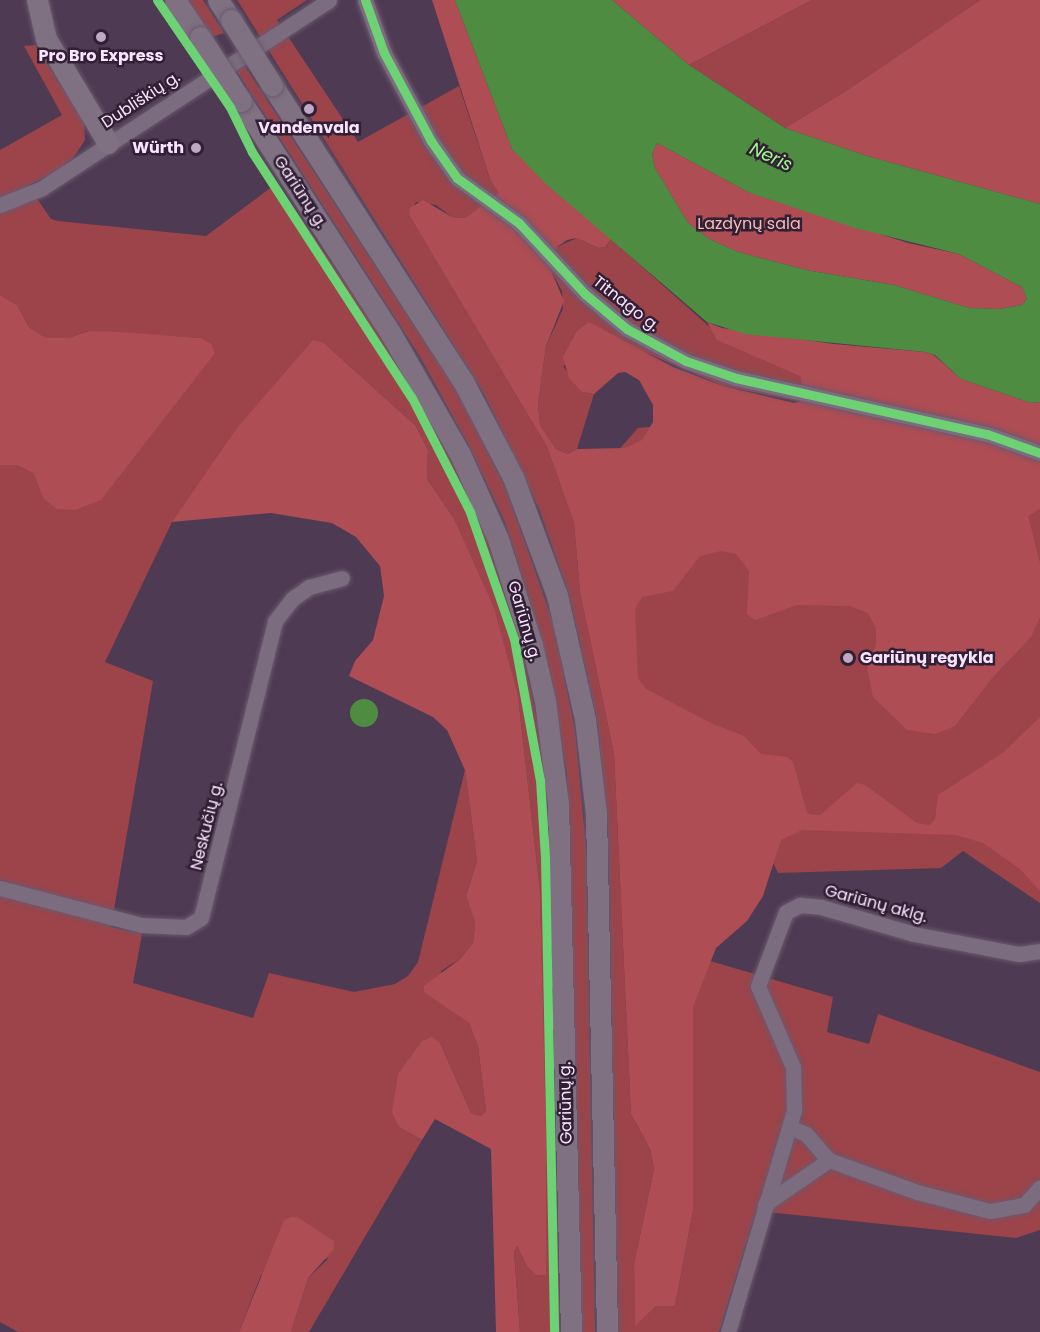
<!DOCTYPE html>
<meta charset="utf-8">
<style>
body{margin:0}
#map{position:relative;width:1040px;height:1332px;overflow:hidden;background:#4e3a52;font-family:Poppins,sans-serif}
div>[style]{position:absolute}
.green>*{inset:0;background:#9c444a}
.forest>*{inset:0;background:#ae4d54}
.water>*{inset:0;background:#4e8d41}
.round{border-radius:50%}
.roads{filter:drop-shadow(0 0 2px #6b596f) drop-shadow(0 0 2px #6b596f)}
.minor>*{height:15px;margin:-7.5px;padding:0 7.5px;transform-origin:7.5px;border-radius:7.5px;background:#7c6c7f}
.highway>*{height:21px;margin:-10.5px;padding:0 10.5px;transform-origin:10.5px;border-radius:10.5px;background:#7f7082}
.bridges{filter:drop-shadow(0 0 2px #6b596f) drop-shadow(0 0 2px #6b596f)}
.highway-bridge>*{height:21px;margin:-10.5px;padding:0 10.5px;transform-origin:10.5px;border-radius:10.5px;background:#7f7082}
.cycleway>*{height:9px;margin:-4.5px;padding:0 4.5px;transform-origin:4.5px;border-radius:4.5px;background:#6cd273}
.dots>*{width:16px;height:16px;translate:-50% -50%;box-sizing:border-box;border:3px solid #312034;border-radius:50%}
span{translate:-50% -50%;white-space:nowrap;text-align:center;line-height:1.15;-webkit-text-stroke:5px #312034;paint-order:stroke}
.poi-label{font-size:16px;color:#fae3ff;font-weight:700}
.right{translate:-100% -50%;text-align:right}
.left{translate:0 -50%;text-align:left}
.street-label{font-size:16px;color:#fae3ff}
.park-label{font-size:16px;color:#f7bcbb}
.water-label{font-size:18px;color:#9ffc8d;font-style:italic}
</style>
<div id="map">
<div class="green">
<div style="clip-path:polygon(188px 0,203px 0,224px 33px,212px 37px)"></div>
<div style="clip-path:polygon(237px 0,307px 0,277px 20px,358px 142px,459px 86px,490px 179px,500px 193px,465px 218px,452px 217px,436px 205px,416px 202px,409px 215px,547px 447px,574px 523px,580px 592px,614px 754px,631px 1114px,650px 1149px,654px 1169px,634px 1264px,635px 1325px,656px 1306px,675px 1306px,693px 1211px,692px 1007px,710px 961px,833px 997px,827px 1032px,869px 1044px,878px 1014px,1040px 1072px,1040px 1230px,1016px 1238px,756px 1211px,719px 1332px,618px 1332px,608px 827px,597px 720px,569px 595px,540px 511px,484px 394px)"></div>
<div style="clip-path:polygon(812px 0,980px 0,849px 89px,785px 128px,689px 65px)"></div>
<div style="clip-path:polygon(35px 45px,84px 121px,85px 140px,74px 157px,56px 172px,0 199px,0 150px,62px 115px,24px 46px)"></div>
<div style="clip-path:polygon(244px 65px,457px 391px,505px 486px,553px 622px,575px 730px,586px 847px,595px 1332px,581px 1332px,567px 775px,553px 690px,531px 605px,505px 522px,468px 444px,419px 355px,236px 70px)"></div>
<div style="clip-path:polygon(277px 183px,373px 324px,459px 470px,503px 576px,520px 639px,541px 739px,547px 798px,560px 1332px,520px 1332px,514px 1250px,517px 1246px,527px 1266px,546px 1274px,540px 891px,518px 696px,453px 517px,427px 479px,428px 450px,416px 426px,324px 343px,172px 522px,105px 662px,153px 681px,111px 927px,142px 934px,133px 983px,253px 1018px,269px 973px,354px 992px,395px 984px,408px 976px,418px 962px,465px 770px,477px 861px,466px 894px,475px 923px,473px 943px,460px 959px,441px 971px,451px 1009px,469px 1023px,478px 1046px,486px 1111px,481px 1116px,471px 1113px,440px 1043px,399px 1127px,422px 1140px,309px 1332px,291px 1332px,308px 1278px,329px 1258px,261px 1275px,239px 1332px,18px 1332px,0 1322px,0 465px,16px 465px,33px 473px,43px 498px,200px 338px,89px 331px,68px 338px,46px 338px,29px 327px,17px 305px,0 295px,0 212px,36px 197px,51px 219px,58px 221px,206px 236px)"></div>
<div style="clip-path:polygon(577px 238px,598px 248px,605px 247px,611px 239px,731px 346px,801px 377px,802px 402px,723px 386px,633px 347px,563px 366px,582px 392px,594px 394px,577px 449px,568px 454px,556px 449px,540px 425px,538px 404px,546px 346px,563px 309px,562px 291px,549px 267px,557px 247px)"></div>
<div style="clip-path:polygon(671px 425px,1040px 489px,1040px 903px,963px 851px,941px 868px,778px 873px,761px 838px,648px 806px,607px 463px,638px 428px)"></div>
</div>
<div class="forest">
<div style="clip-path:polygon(432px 0,455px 0,512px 149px,611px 239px,605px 247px,598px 248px,577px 238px,567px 240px,557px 247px,549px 266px,564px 301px,546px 346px,538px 404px,540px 425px,556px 449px,568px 454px,577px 449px,625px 448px,642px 440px,653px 422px,653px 405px,639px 380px,625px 372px,618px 373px,594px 394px,582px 392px,569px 378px,563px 357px,577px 331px,589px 322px,673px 367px,723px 386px,794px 403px,802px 401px,801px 377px,717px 340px,707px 322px,722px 328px,834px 344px,925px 352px,934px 355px,961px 379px,1031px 403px,1040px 402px,1040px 509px,1028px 516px,1040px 563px,1040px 617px,1031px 637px,993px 677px,955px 726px,935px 734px,907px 730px,873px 697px,867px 667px,876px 645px,876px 628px,868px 613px,850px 606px,797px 605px,755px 620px,747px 614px,749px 571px,736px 554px,721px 551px,700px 556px,673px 591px,642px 597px,635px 609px,638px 678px,646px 689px,713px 724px,744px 736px,761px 754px,787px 757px,793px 762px,807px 813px,813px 815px,820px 815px,857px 783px,865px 785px,917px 823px,929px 825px,935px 820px,938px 795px,1004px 752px,1040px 717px,1040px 891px,1020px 869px,983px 843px,956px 835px,802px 830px,781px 840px,763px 896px,747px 921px,716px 948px,693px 1007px,693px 1211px,675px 1306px,656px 1306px,635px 1326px,634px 1264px,654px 1169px,650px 1149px,631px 1114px,614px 754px,580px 592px,574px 523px,547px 447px,409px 215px,410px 208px,423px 200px,452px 217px,465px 218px,499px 193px,490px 179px)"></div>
<div style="clip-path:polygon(612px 0,812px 0,689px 65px)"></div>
<div style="clip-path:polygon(980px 0,1040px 0,1040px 204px,867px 156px,785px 128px,849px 89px)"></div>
<div style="clip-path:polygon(657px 143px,748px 192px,908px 243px,959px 254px,1022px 287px,1027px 299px,1022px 305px,999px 309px,969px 308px,894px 285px,806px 270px,738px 252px,709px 239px,688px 223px,655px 168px,652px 154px)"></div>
<div style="clip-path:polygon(0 295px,17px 305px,29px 327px,46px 338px,68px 338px,89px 331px,120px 332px,200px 338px,211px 344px,215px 353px,101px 500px,75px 510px,57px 509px,43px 498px,33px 473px,16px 465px,0 465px)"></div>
<div style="clip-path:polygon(313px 340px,324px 343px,416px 426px,428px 450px,427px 479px,453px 517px,494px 608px,518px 696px,540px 891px,546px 1136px,546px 1275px,536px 1275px,527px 1266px,517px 1246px,514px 1251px,520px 1332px,496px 1332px,491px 1149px,435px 1119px,422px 1140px,399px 1127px,392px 1112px,398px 1074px,422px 1041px,432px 1037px,440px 1043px,471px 1113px,481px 1116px,486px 1111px,478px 1046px,469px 1023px,424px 992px,424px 986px,460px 959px,473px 943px,475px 923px,466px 895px,477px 861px,465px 770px,447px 730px,433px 717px,349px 676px,355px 661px,373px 640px,384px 596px,380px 566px,356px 537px,332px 523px,271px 513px,172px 522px,237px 428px)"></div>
<div style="clip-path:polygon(291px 1217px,297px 1217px,334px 1241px,334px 1249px,308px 1278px,291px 1332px,239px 1332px,284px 1220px)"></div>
</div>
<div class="water">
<div style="clip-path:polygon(evenodd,455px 0,612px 0,689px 65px,785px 128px,867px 156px,1040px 204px,1040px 402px,1031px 403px,961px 379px,935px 355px,925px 352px,745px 334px,707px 322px,545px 183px,512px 149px,455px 0,657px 143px,748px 192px,855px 228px,959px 254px,1022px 287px,1027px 299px,1022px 305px,999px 309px,969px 308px,894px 285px,806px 270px,738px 252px,709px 239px,688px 223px,655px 168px,652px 154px,657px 143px)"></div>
<div class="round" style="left:350px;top:699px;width:28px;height:28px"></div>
</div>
<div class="roads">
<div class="minor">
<div style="left:365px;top:0;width:56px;rotate:70.3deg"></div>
<div style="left:384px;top:53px;width:100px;rotate:61.9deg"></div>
<div style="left:431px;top:141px;width:45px;rotate:54.9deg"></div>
<div style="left:457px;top:178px;width:77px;rotate:36deg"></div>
<div style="left:519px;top:223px;width:97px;rotate:47.1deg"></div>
<div style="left:585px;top:294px;width:55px;rotate:39.8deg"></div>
<div style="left:627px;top:329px;width:67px;rotate:28.5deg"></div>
<div style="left:686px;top:361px;width:53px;rotate:18.8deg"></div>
<div style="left:736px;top:378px;width:257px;rotate:12.6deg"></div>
<div style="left:987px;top:434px;width:56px;rotate:19.7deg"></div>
<div style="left:0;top:205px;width:45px;rotate:-22deg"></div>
<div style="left:42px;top:188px;width:343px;rotate:-33.2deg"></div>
<div style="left:0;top:888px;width:146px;rotate:14.7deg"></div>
<div style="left:141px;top:925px;width:45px;rotate:2.5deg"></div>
<div style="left:186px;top:927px;width:17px;rotate:-31deg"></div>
<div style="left:201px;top:918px;width:306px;rotate:-76deg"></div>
<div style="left:275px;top:621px;width:28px;rotate:-52deg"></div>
<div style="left:292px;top:599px;width:21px;rotate:-35deg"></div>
<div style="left:309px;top:587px;width:34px;rotate:-15deg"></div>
<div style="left:790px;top:1127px;width:17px;rotate:24deg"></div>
<div style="left:806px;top:1134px;width:35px;rotate:49deg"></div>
<div style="left:765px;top:1204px;width:78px;rotate:-34.5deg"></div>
<div style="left:829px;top:1160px;width:94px;rotate:20deg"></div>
<div style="left:917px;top:1192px;width:75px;rotate:14.6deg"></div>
<div style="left:990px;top:1211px;width:35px;rotate:-10deg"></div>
<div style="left:1024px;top:1205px;width:24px;rotate:-48deg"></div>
<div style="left:728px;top:1332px;width:232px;rotate:-73.4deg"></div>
<div style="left:794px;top:1110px;width:43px;rotate:-91.3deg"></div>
<div style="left:793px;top:1067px;width:88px;rotate:-113.4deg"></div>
<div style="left:758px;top:986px;width:79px;rotate:-69.3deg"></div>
<div style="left:786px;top:912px;width:16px;rotate:-27deg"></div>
<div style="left:800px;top:905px;width:21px;rotate:5deg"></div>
<div style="left:821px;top:907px;width:97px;rotate:16.2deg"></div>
<div style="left:914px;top:934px;width:107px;rotate:10.8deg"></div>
<div style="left:1019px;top:954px;width:21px;rotate:-8deg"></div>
</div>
<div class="highway">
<div style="left:37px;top:0;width:40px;rotate:77deg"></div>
<div style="left:46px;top:39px;width:121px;rotate:59.2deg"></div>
<div style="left:175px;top:0;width:45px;rotate:56deg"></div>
<div style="left:218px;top:0;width:24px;rotate:57deg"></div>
<div style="left:272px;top:85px;width:352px;rotate:57.2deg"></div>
<div style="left:463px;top:381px;width:108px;rotate:62.5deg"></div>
<div style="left:513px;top:477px;width:126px;rotate:69.6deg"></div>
<div style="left:557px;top:595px;width:127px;rotate:77.3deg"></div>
<div style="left:585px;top:719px;width:96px;rotate:83.4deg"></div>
<div style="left:596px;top:814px;width:518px;rotate:88.78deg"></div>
<div style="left:241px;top:101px;width:277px;rotate:57.2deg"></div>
<div style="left:391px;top:334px;width:138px;rotate:60.1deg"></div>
<div style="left:460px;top:454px;width:93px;rotate:65.9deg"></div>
<div style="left:498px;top:539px;width:111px;rotate:72.2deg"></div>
<div style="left:532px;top:645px;width:57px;rotate:76.9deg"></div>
<div style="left:545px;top:701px;width:104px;rotate:82.8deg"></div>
<div style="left:558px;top:804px;width:528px;rotate:88.59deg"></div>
</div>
</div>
<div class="bridges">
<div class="highway-bridge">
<div style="left:231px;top:20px;width:77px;rotate:57.8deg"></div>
<div style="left:200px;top:37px;width:76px;rotate:57.4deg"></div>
</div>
</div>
<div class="cycleway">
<div style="left:157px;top:0;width:130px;rotate:55.7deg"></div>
<div style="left:230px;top:107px;width:50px;rotate:63.9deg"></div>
<div style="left:252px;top:152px;width:293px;rotate:57deg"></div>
<div style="left:412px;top:398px;width:128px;rotate:63deg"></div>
<div style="left:470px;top:512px;width:134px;rotate:70.9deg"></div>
<div style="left:514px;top:639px;width:143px;rotate:79.6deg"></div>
<div style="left:540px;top:780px;width:77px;rotate:86.3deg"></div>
<div style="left:545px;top:857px;width:475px;rotate:88.9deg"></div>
<div style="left:365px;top:0;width:56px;rotate:70.3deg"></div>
<div style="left:384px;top:53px;width:100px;rotate:61.9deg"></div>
<div style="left:431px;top:141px;width:45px;rotate:54.9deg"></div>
<div style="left:457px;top:178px;width:77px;rotate:36deg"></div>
<div style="left:519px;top:223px;width:97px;rotate:47.1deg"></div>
<div style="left:585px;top:294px;width:55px;rotate:39.8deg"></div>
<div style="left:627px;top:329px;width:67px;rotate:28.5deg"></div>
<div style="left:686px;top:361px;width:53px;rotate:18.8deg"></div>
<div style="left:736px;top:378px;width:257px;rotate:12.6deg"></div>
<div style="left:987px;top:434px;width:56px;rotate:19.7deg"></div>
</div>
<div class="dots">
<div style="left:101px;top:37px;background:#bea8c2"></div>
<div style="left:309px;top:109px;background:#bea8c2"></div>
<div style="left:196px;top:148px;background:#bea8c2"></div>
<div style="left:848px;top:658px;background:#bea8c2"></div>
</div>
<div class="poi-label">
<span style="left:101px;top:56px">Pro Bro Express</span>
<span style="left:309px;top:128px">Vandenvala</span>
<span class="right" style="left:184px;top:148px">Würth</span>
<span class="left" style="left:860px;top:658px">Gariūnų regykla</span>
</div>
<div class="street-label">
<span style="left:141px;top:100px;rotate:-33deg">Dubliškių g.</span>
<span style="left:300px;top:192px;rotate:57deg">Gariūnų g.</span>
<span style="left:626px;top:304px;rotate:38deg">Titnago g.</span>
<span style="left:524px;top:621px;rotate:74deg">Gariūnų g.</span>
<span style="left:207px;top:826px;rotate:-76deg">Neskučių g.</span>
<span style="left:876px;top:904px;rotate:15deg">Gariūnų aklg.</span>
<span style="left:566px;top:1103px;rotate:-91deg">Gariūnų g.</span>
</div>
<div class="park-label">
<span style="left:749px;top:224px">Lazdynų sala</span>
</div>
<div class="water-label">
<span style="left:771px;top:157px;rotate:25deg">Neris</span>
</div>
</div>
